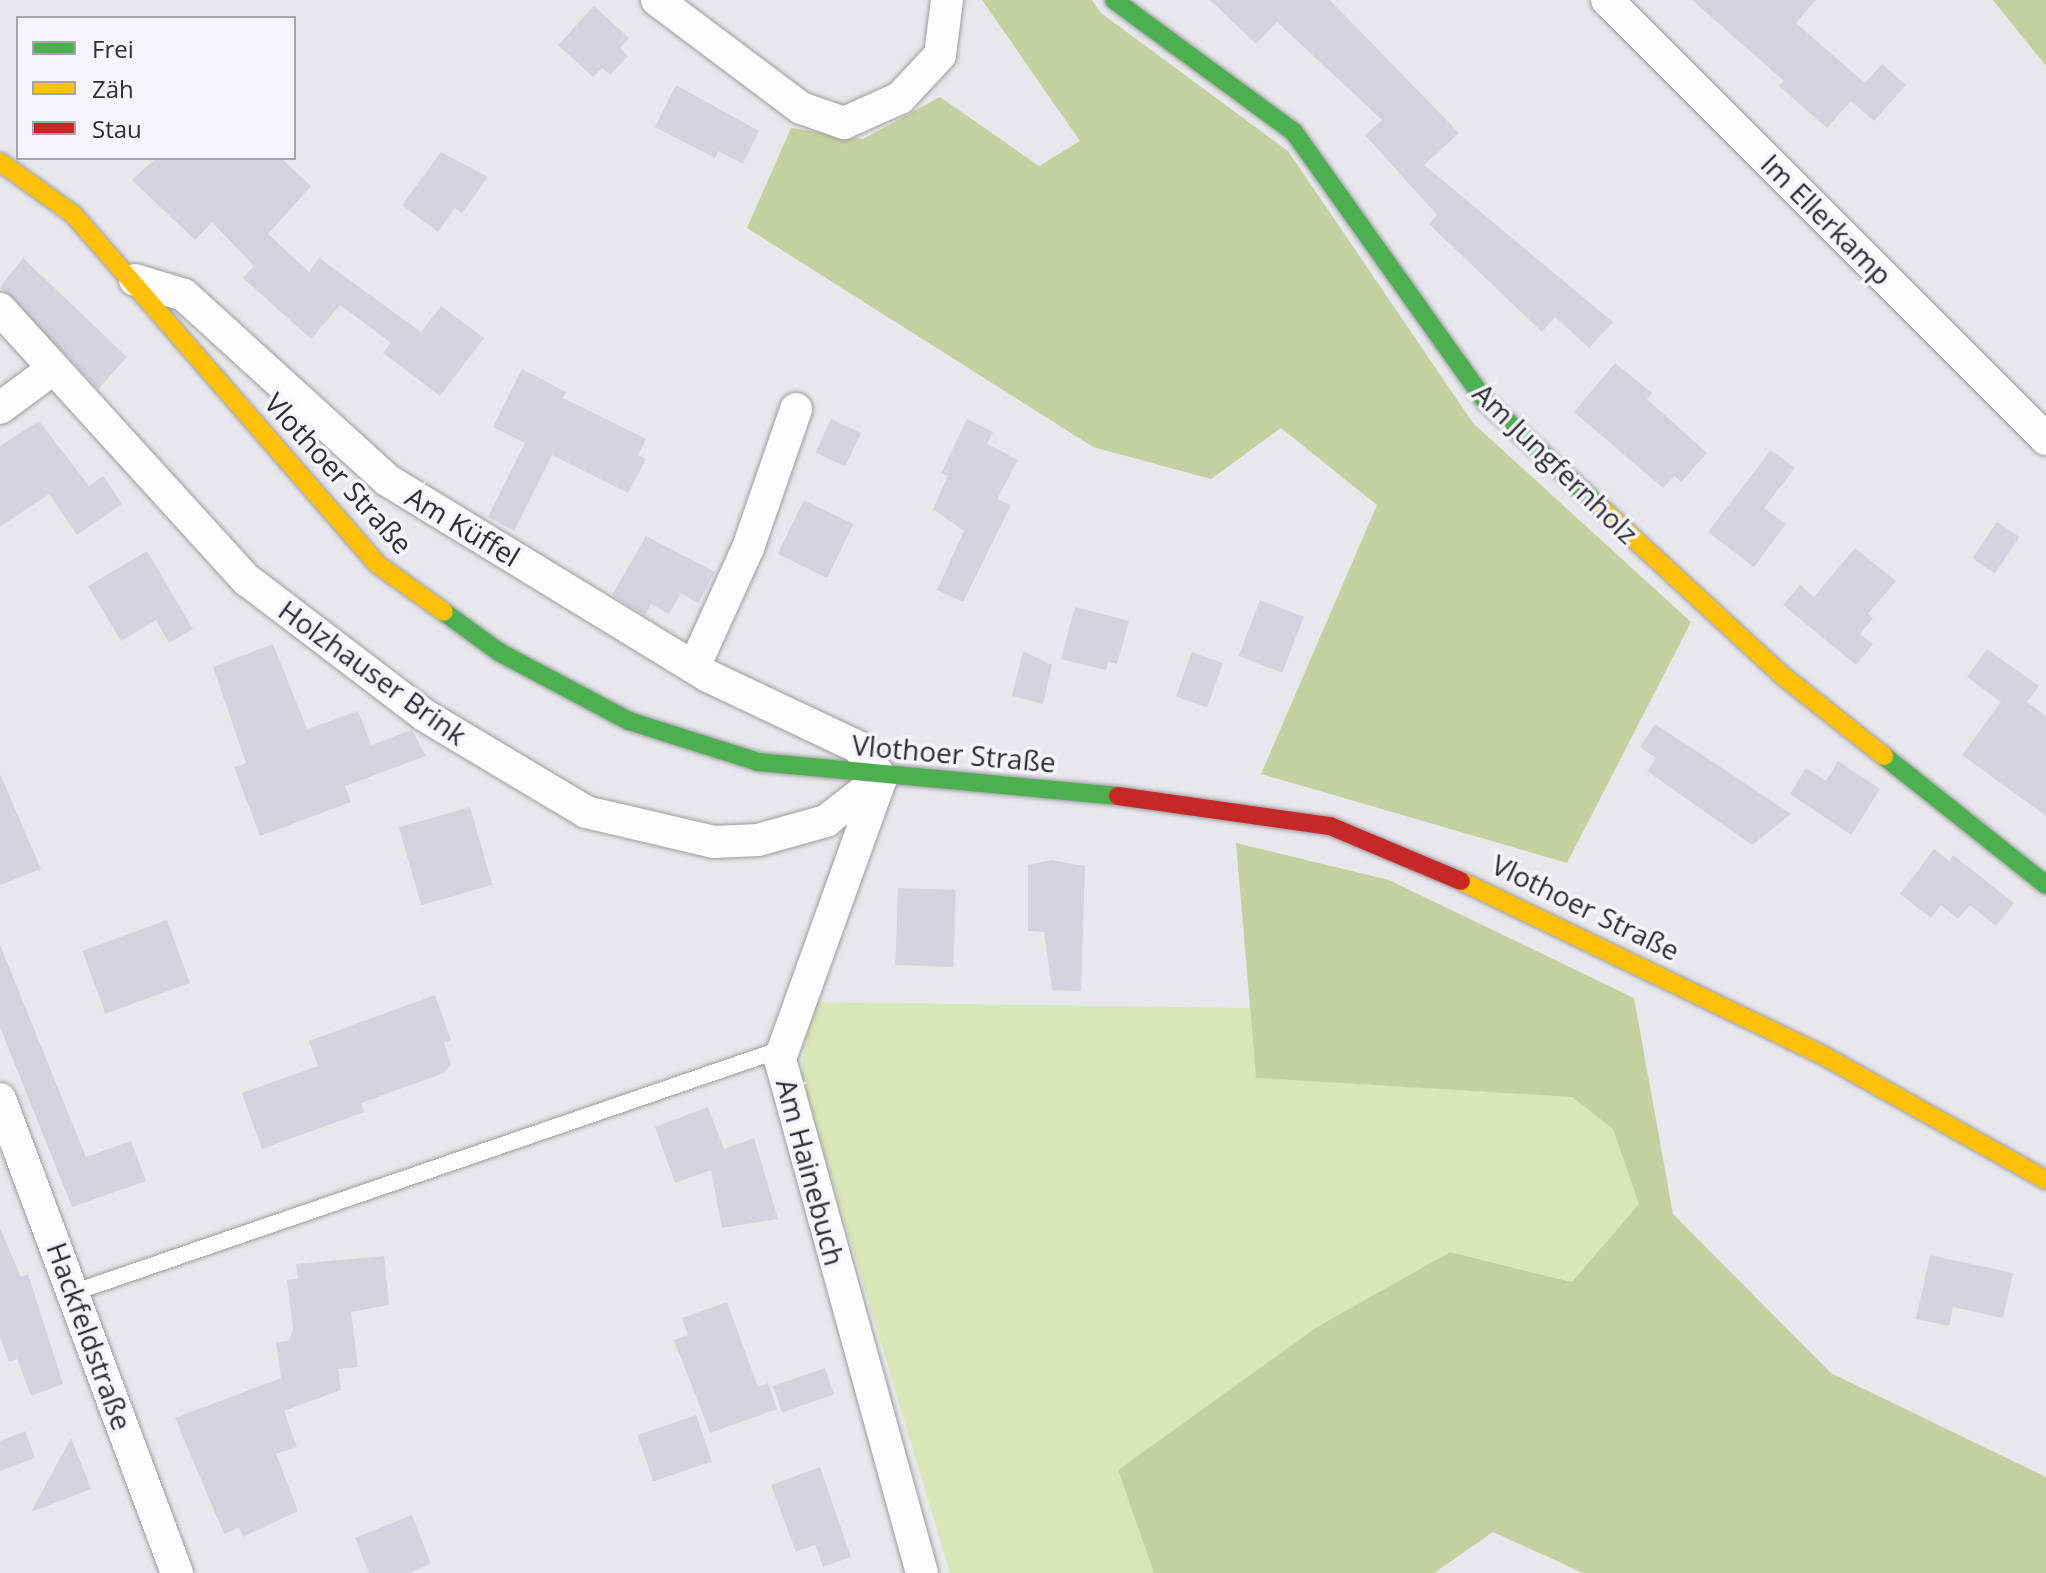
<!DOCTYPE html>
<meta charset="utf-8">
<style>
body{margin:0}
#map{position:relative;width:2046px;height:1573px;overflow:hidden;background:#e8e8ec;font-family:"Open Sans",sans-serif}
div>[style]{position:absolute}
.green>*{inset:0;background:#dae5b8}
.forest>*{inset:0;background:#c5d0a0}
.building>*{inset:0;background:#d4d2dc;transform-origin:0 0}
.roads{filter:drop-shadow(0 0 2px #9d9ca0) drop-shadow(0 0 2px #9d9ca0)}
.lane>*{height:16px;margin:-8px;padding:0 8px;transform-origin:8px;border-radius:8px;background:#fcfcfc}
.street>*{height:32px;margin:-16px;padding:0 16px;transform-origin:16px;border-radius:16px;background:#fcfcfc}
.fast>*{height:18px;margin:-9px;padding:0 9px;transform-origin:9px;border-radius:9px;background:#4caf50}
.slow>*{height:18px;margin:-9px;padding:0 9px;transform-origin:9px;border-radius:9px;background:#ffc107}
.jam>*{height:18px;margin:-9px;padding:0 9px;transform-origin:9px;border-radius:9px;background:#c62828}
span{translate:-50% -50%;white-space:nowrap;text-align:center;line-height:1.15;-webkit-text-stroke:7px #f5f3fb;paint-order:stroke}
.street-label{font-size:28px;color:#2e2e31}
.legend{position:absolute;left:16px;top:16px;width:280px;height:144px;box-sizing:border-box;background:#f5f3fb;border:2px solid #a5a4aa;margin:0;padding:10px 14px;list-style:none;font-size:24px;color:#2e2e31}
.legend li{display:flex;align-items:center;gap:16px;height:40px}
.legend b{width:40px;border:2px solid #a5a4aa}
</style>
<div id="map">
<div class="green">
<div style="clip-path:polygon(811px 1002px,1250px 1008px,1256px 1078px,1572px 1097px,1613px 1129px,1640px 1204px,1573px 1282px,1450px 1252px,1317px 1327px,1118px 1470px,1154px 1573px,950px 1573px,801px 1076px)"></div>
</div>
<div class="forest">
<div style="clip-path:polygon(982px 0,1092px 0,1101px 13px,1288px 151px,1473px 423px,1691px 622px,1567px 863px,1261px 774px,1377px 505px,1281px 428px,1211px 479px,1093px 447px,747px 228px,791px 128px,863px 139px,940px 97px,1039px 166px,1080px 141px)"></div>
<div style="clip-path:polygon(1993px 0,2046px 0,2046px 66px)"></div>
<div style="clip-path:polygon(1236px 843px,1389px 880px,1634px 998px,1673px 1214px,1831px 1373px,2046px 1477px,2046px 1573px,1583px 1573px,1493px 1532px,1434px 1573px,1154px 1573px,1118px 1470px,1317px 1327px,1450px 1252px,1572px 1282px,1639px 1204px,1613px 1129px,1572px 1097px,1256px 1078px)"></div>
</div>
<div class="building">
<div style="clip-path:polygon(1210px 0,1330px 0,1459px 133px,1424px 165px,1613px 322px,1589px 348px,1555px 317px,1542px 332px,1429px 224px,1437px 215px,1365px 135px,1382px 120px,1277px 22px,1256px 44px)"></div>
<div style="clip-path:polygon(1692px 0,1816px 0,1796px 23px,1865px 83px,1882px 64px,1906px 85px,1874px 121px,1851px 101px,1827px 128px,1779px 86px,1784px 81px)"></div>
<div style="clip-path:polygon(594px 6px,629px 38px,620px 48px,628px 56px,610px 75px,602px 68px,593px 77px,558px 45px)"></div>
<div style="clip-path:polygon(676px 85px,759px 131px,743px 164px,718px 151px,715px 158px,655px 127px)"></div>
<div style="clip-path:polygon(441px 152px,488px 177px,462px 213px,455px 208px,438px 232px,402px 205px)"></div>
<div style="clip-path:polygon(156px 158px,281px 158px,311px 186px,268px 234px,309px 272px,319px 258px,421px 332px,441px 306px,484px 338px,440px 396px,383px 353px,391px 343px,340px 305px,311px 339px,243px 278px,254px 266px,212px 222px,195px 240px,132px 180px)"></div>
<div style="clip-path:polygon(23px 258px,127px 357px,98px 389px,0 287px)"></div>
<div style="clip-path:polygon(1615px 363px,1652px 393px,1647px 399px,1707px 453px,1681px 482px,1674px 476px,1663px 488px,1574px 412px)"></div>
<div style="clip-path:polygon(522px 369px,566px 392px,563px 398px,646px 439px,638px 455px,646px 459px,628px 493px,552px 455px,514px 531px,488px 517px,525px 443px,493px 427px)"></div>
<div style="left:831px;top:419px;width:33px;height:37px;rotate:25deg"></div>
<div style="clip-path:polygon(967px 419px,993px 432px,987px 444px,1018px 460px,997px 499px,1011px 505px,963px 602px,937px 590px,964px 531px,933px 509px,948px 476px,941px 473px)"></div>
<div style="clip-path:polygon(39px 421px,89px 486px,103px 476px,122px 504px,77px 535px,49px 494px,0 527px,0 446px)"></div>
<div style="clip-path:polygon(1771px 450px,1795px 468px,1764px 508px,1786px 524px,1754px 567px,1708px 532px)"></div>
<div style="left:804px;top:500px;width:55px;height:60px;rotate:26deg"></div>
<div style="left:1997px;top:522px;width:27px;height:44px;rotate:34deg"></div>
<div style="clip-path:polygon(646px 536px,715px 572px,698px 603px,681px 593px,669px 614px,651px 604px,645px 615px,612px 595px)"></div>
<div style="clip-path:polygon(1855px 548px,1896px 581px,1868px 614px,1873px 618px,1860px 634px,1873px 644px,1856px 665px,1783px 605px,1800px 585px,1814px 597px)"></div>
<div style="clip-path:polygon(147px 551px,193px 629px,169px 643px,156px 620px,121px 641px,88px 586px)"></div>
<div style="left:1260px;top:600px;width:47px;height:60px;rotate:21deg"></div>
<div style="clip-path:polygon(1075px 607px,1129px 621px,1117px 664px,1108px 662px,1106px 670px,1061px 659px)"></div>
<div style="clip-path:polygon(273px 644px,307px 729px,358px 711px,371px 745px,412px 730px,426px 756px,345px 786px,351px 802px,260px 836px,234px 767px,246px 763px,213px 667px)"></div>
<div style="clip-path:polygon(1987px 649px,2039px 686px,2027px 702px,2046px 716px,2046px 816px,1962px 755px,2001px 702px,1967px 677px)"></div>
<div style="clip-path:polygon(1023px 651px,1052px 665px,1043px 704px,1012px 696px)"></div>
<div style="left:1192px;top:652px;width:33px;height:47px;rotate:20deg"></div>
<div style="clip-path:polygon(1655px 724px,1716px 764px,1791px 814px,1752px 845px,1647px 771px,1656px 758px,1640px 747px)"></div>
<div style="clip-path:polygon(1838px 761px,1880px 789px,1851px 835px,1790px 794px,1806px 768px,1826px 781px)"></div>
<div style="clip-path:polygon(0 774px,41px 869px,0 885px)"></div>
<div style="left:470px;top:807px;width:81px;height:74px;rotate:74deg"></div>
<div style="clip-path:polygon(1934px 849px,1949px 861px,1953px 855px,2014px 903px,1996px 926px,1970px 905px,1958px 919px,1941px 905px,1931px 918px,1900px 894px)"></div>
<div style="clip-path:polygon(1051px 860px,1085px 866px,1081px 991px,1052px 990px,1044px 932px,1028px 931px,1028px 865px)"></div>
<div style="left:898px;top:888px;width:58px;height:77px;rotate:2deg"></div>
<div style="left:167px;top:920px;width:67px;height:90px;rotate:70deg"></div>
<div style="clip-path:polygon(0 945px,86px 1157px,131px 1141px,146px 1181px,72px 1207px,0 1027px)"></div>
<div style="clip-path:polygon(435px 995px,451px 1040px,444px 1043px,451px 1065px,444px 1073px,361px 1103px,364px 1112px,262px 1149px,242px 1093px,318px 1066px,309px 1041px)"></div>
<div style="clip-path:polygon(708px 1107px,724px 1149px,754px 1138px,778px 1219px,722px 1228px,711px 1170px,675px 1183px,655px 1127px)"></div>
<div style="clip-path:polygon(0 1228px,21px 1277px,28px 1274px,63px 1384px,31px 1396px,17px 1359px,9px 1362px,0 1337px)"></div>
<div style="clip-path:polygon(1930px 1255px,2013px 1273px,2003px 1318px,1953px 1307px,1949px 1326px,1916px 1319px)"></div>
<div style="clip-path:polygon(384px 1256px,389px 1305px,351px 1312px,358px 1367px,338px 1369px,341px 1390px,284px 1411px,297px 1447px,276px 1454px,298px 1511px,243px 1537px,239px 1528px,224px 1534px,175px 1418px,281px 1378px,276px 1342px,289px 1341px,293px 1329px,287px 1280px,298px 1279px,296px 1264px)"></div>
<div style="clip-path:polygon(727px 1302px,758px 1387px,768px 1383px,777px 1409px,710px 1433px,674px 1340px,688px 1335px,682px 1318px)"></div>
<div style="left:825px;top:1368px;width:28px;height:55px;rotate:71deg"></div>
<div style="left:696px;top:1415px;width:49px;height:62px;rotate:71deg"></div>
<div style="clip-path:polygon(25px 1431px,35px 1458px,0 1471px,0 1441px)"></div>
<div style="clip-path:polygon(71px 1438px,91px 1489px,31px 1512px)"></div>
<div style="clip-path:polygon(820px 1467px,851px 1557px,823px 1567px,815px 1545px,796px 1552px,771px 1485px)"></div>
<div style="clip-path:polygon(412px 1515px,431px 1564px,409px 1573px,369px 1573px,355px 1538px)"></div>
</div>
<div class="roads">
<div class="lane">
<div style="left:75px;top:1292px;width:748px;rotate:-18.97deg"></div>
</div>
<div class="street">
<div style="left:657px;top:0;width:180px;rotate:36.9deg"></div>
<div style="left:801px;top:108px;width:46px;rotate:19.2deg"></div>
<div style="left:844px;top:123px;width:61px;rotate:-24.1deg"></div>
<div style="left:900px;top:98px;width:59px;rotate:-47.1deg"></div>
<div style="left:940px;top:55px;width:55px;rotate:-82.7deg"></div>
<div style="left:1607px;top:0;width:621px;rotate:45deg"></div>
<div style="left:135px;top:280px;width:51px;rotate:17deg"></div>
<div style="left:184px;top:295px;width:275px;rotate:42.3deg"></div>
<div style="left:387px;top:480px;width:376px;rotate:31.4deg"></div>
<div style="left:708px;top:676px;width:166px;rotate:25.3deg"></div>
<div style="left:858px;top:747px;width:39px;rotate:53deg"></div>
<div style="left:0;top:309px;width:367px;rotate:47.7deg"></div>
<div style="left:247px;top:580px;width:223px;rotate:37.3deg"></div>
<div style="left:424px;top:715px;width:189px;rotate:30.9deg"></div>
<div style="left:586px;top:812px;width:131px;rotate:13.2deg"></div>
<div style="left:714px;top:842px;width:44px;rotate:-2.6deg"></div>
<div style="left:758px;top:840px;width:71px;rotate:-15.6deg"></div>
<div style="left:826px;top:821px;width:70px;rotate:-38deg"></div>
<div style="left:0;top:408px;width:62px;rotate:-36.5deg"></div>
<div style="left:694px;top:667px;width:131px;rotate:-65.6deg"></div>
<div style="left:748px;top:548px;width:147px;rotate:-70.9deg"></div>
<div style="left:881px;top:778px;width:299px;rotate:109.8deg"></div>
<div style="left:780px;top:1059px;width:533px;rotate:74.56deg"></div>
<div style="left:0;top:1099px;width:506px;rotate:69.52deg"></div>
</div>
<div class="fast">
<div style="left:1114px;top:0;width:223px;rotate:36.3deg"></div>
<div style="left:1294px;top:132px;width:331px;rotate:54.6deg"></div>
<div style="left:1486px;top:402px;width:159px;rotate:42.7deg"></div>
<div style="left:444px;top:612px;width:68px;rotate:36deg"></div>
<div style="left:499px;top:652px;width:147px;rotate:28deg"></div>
<div style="left:629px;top:721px;width:135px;rotate:17.6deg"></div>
<div style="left:758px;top:762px;width:362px;rotate:5.4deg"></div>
<div style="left:1884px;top:756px;width:207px;rotate:38.5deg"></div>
</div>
<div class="slow">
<div style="left:0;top:162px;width:90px;rotate:35.5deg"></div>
<div style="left:73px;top:214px;width:464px;rotate:49deg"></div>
<div style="left:377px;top:564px;width:82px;rotate:35.6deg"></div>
<div style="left:1603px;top:510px;width:245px;rotate:42.7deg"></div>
<div style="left:1783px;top:676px;width:129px;rotate:38.4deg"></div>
<div style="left:1461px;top:881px;width:405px;rotate:25.7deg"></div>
<div style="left:1826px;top:1057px;width:252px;rotate:29.2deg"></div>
</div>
<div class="jam">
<div style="left:1118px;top:796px;width:214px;rotate:8.1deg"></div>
<div style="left:1330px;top:826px;width:142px;rotate:22.8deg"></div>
</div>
</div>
<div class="street-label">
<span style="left:1827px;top:219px;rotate:45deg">Im Ellerkamp</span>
<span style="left:1556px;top:463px;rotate:44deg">Am Jungfernholz</span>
<span style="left:339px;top:473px;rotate:48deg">Vlothoer Straße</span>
<span style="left:463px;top:526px;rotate:31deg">Am Küffel</span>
<span style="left:373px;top:672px;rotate:36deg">Holzhauser Brink</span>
<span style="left:954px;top:753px;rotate:5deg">Vlothoer Straße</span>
<span style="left:1586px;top:907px;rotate:26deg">Vlothoer Straße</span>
<span style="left:811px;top:1172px;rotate:75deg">Am Hainebuch</span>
<span style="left:90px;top:1336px;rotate:70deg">Hackfeldstraße</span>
</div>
<ul class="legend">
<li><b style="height:10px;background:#4caf50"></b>Frei</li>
<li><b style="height:10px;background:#ffc107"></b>Zäh</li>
<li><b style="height:10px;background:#c62828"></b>Stau</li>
</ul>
</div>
